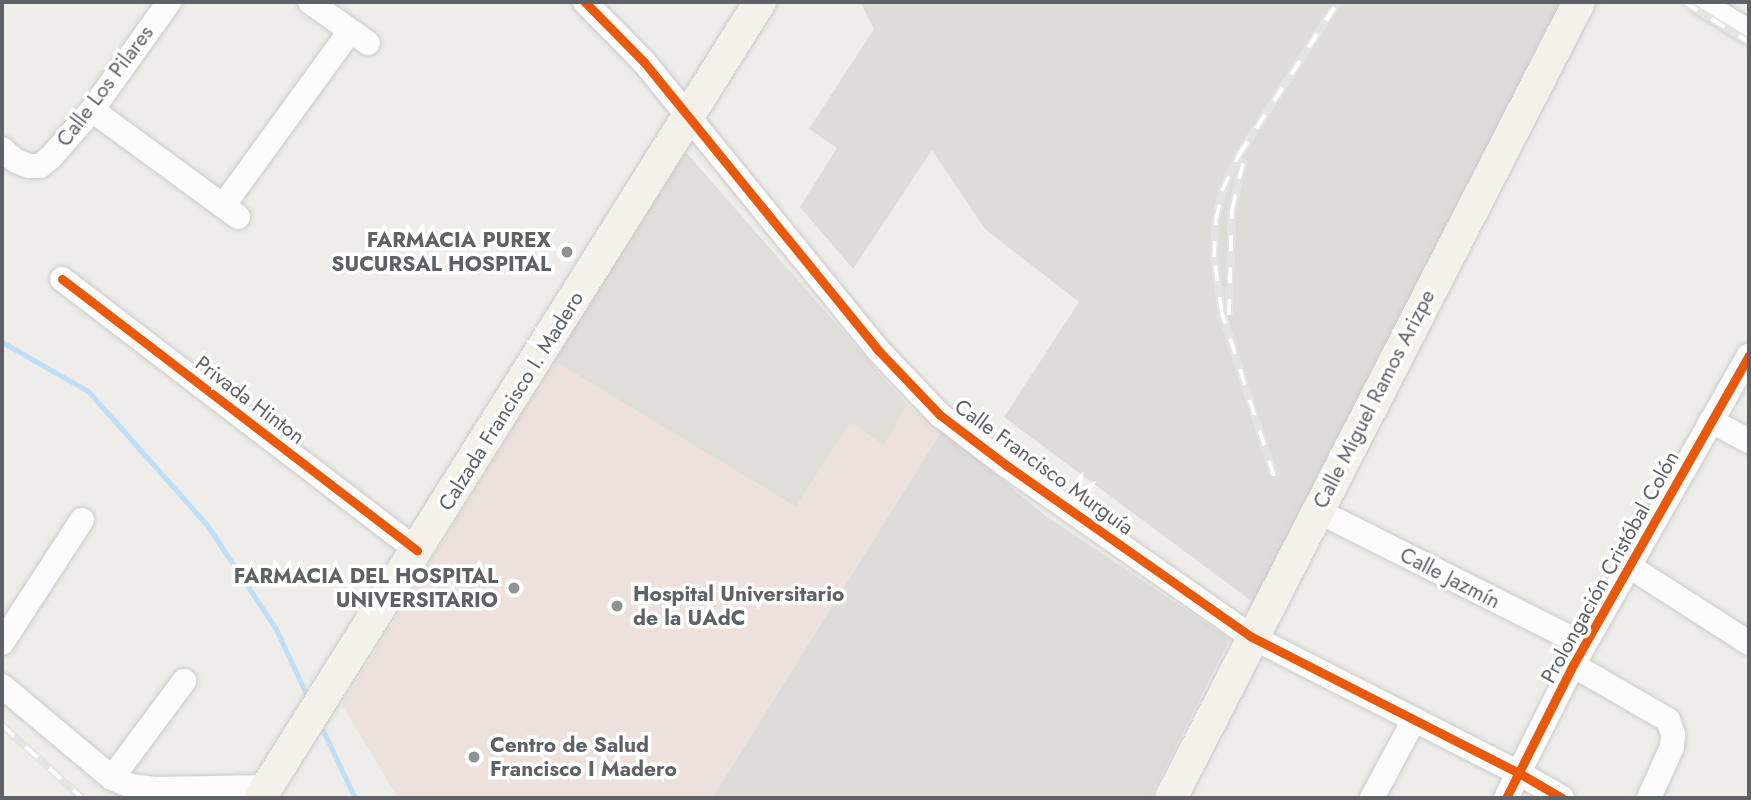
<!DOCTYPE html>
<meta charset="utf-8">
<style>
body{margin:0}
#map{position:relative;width:1751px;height:800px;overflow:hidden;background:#eeede9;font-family:Jost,sans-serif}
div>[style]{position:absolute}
.industrial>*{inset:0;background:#dedcd9}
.education>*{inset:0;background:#e0ded8}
.medical>*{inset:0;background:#ede1de}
.stream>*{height:5px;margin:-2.5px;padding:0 2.5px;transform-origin:2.5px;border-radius:2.5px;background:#bde0f8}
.roads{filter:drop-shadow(0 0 2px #cacbcb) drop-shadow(0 0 2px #cacbcb)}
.minor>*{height:24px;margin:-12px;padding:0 12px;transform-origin:12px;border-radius:12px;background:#fcfcfc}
.major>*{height:32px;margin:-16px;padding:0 16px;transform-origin:16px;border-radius:16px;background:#f3f1e9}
.rail>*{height:8px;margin-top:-4px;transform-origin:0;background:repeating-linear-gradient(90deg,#fff 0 16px,#e3e4e3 0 32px);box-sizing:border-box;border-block:2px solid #e3e4e3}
.cycleway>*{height:9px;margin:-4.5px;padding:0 4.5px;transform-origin:4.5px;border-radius:4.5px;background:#e8590c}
.dots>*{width:19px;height:19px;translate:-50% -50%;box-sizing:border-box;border:4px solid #fff;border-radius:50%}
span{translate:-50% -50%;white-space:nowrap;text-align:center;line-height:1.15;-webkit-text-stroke:7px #fff;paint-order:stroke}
.street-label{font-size:21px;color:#5e6267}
.poi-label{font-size:21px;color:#5e6267;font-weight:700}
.right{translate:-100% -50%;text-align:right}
.left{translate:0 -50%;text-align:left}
.frame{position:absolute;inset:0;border:4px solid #5e6267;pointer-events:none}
</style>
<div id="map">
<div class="industrial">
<div style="clip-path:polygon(860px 2px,1562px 2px,1254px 603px,1004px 417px,1079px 302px,985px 229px,932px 150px,853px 269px,800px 207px,837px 148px,809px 129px,874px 29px)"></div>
<div style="clip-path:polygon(942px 430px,1047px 517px,1230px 639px,1150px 798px,712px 798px)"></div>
</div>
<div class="education">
<div style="clip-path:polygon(684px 150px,907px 405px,884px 446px,850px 423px,796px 507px,554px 361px)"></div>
</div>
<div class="medical">
<div style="clip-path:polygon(554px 361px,796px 507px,850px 422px,884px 445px,907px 405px,942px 430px,712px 798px,398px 798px,342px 705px)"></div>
</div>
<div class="stream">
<div style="left:2px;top:342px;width:99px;rotate:29.7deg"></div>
<div style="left:88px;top:391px;width:179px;rotate:48.4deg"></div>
<div style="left:207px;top:525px;width:125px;rotate:56.4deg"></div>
<div style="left:276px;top:629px;width:78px;rotate:65.1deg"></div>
<div style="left:319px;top:722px;width:84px;rotate:64.7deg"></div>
</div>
<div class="roads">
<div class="minor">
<div style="left:310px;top:2px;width:71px;rotate:35.3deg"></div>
<div style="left:585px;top:2px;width:84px;rotate:45.5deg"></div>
<div style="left:644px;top:62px;width:371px;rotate:50.9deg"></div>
<div style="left:878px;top:350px;width:90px;rotate:46.4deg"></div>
<div style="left:940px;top:415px;width:83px;rotate:37.1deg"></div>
<div style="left:1006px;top:465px;width:300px;rotate:35deg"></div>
<div style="left:1252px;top:637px;width:300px;rotate:27deg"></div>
<div style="left:1519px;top:773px;width:50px;rotate:30.2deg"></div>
<div style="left:1700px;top:2px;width:57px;rotate:31.5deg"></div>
<div style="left:92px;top:110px;width:181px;rotate:36.2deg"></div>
<div style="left:2px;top:149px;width:18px;rotate:41deg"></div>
<div style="left:16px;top:161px;width:14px;rotate:21deg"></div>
<div style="left:29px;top:166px;width:11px"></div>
<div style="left:40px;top:166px;width:14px;rotate:-39deg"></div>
<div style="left:51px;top:157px;width:62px;rotate:-48.9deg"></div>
<div style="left:92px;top:110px;width:133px;rotate:-54.5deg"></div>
<div style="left:223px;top:206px;width:216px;rotate:-54deg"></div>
<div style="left:62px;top:279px;width:447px;rotate:37.4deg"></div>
<div style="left:1711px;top:421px;width:43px;rotate:27.8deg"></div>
<div style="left:1316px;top:510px;width:300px;rotate:26.7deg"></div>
<div style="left:1629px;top:566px;width:143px;rotate:32.7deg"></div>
<div style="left:2px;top:643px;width:147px;rotate:-57deg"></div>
<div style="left:1573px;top:665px;width:110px;rotate:30.1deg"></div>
<div style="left:1668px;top:720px;width:15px;rotate:70deg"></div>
<div style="left:1673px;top:734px;width:13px;rotate:94deg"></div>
<div style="left:1672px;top:747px;width:56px;rotate:114.3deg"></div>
<div style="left:2px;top:686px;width:143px;rotate:39.9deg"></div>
<div style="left:112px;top:778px;width:21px;rotate:23deg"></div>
<div style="left:131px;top:786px;width:24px;rotate:7deg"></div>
<div style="left:155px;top:789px;width:112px;rotate:-1deg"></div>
<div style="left:267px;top:787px;width:11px;rotate:80deg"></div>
<div style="left:112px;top:778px;width:121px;rotate:-53.4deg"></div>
<div style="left:1372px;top:798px;width:89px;rotate:-61.7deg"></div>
<div style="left:1506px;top:798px;width:149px;rotate:-63.3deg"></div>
<div style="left:1573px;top:665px;width:356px;rotate:-60.4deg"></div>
</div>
<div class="major">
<div style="left:260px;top:798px;width:940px;rotate:-57.87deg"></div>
<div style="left:1171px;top:798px;width:894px;rotate:-62.86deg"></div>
</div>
</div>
<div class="rail">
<div style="left:1684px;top:2px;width:76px;rotate:31.6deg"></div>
<div style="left:1229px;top:315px;width:105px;rotate:-88.4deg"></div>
<div style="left:1232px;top:210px;width:52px;rotate:-76.8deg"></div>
<div style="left:1274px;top:476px;width:171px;rotate:-107.7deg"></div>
<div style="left:1222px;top:313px;width:57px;rotate:-98.1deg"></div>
<div style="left:1214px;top:257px;width:37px;rotate:-87deg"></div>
<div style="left:1216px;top:220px;width:30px;rotate:-78deg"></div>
<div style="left:1222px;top:191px;width:40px;rotate:-65deg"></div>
<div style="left:1239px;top:155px;width:182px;rotate:-57.1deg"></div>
<div style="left:2px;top:725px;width:108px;rotate:42.4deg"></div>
</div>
<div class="cycleway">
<div style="left:585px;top:2px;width:84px;rotate:45.5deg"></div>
<div style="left:644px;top:62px;width:371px;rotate:50.9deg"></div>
<div style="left:878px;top:350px;width:90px;rotate:46.4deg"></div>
<div style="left:940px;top:415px;width:83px;rotate:37.1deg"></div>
<div style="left:1006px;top:465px;width:300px;rotate:35deg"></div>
<div style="left:1252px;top:637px;width:300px;rotate:27deg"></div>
<div style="left:1519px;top:773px;width:50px;rotate:30.2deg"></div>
<div style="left:62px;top:279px;width:447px;rotate:37.4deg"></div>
<div style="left:1506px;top:798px;width:149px;rotate:-63.3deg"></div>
<div style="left:1573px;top:665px;width:356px;rotate:-60.4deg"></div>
</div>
<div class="dots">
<div style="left:567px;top:252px;background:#909394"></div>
<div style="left:514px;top:588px;background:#909394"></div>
<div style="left:617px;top:606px;background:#909394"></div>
<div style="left:474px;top:757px;background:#909394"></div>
</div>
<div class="street-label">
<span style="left:105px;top:86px;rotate:-53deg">Calle Los Pilares</span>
<span style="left:1374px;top:399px;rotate:-63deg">Calle Miguel Ramos Arizpe</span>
<span style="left:250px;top:400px;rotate:37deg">Privada Hinton</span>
<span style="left:511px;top:401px;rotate:-58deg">Calzada Francisco I. Madero</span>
<span style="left:1044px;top:467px;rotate:36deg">Calle Francisco Murguía</span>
<span style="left:1610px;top:567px;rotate:-61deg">Prolongación Cristóbal Colón</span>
<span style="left:1450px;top:578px;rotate:27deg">Calle Jazmín</span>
</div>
<div class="poi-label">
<span class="right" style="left:551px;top:252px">FARMACIA PUREX<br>SUCURSAL HOSPITAL</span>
<span class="right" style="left:498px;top:588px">FARMACIA DEL HOSPITAL<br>UNIVERSITARIO</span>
<span class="left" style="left:633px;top:606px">Hospital Universitario<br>de la UAdC</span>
<span class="left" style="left:490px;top:757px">Centro de Salud<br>Francisco I Madero</span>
</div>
<div class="frame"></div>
</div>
